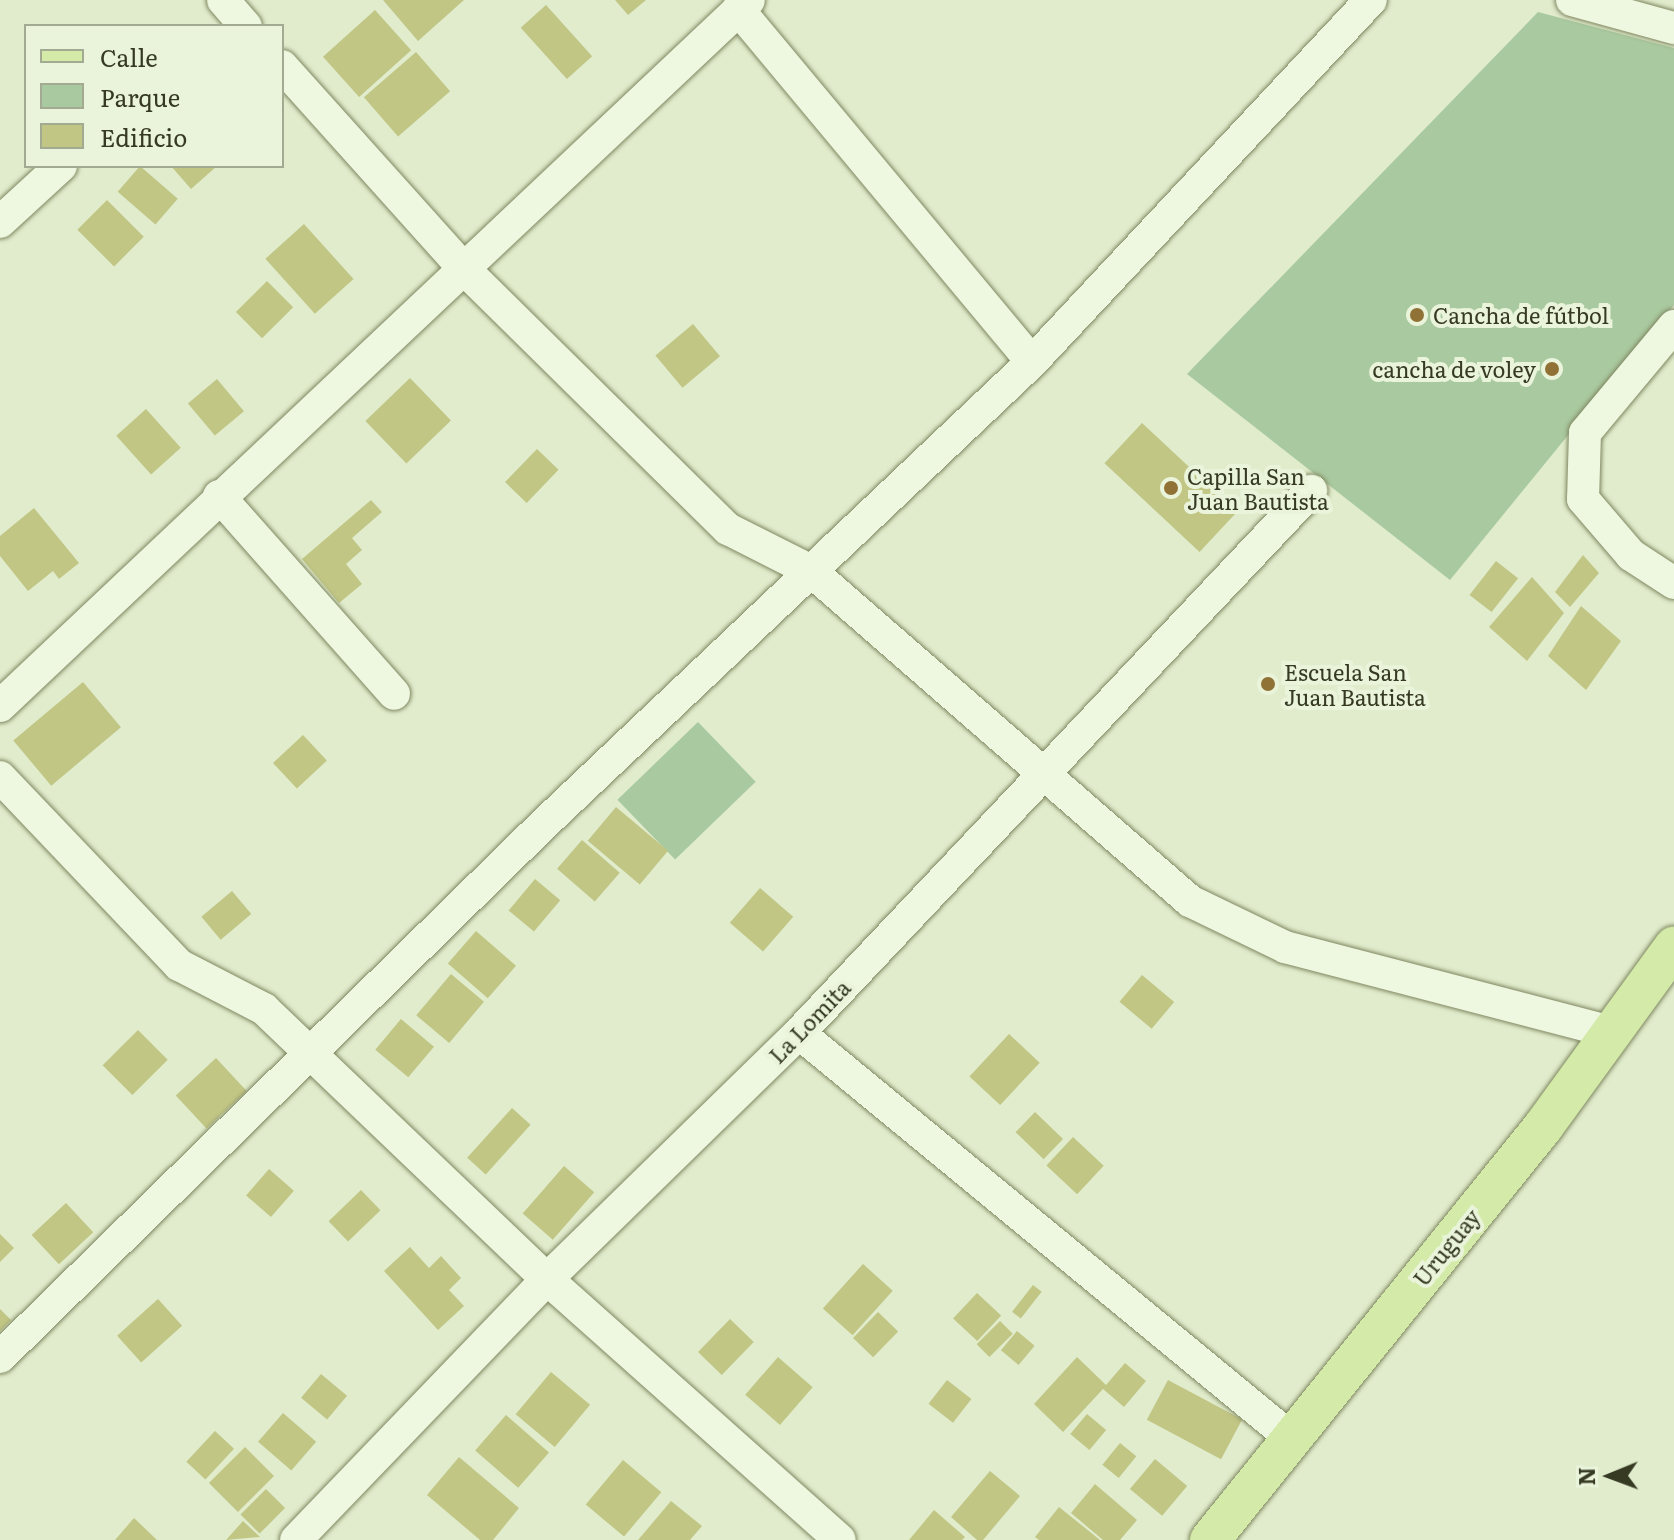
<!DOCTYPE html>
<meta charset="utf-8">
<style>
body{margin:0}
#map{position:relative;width:1674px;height:1540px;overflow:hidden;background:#e0eccc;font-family:Literata,serif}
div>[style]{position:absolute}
.green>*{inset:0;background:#a9c9a0;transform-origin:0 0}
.building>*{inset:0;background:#c1c685;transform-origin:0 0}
.roads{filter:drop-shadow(0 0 2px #808761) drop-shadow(0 0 2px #808761)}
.minor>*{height:32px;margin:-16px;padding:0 16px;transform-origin:16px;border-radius:16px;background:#eef7df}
.major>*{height:40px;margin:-20px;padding:0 20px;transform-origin:20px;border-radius:20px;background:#d3eaa8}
.dots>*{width:22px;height:22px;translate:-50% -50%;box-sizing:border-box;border:4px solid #eaf4db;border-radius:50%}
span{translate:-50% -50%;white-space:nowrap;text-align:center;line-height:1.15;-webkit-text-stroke:8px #eaf4db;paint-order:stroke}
.poi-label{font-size:22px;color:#363a23}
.left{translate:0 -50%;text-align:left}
.right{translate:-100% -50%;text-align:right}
.street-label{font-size:22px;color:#363a23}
.legend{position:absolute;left:24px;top:24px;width:260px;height:144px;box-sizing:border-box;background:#eaf4db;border:2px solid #a2aa91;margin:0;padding:10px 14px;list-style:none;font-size:24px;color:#363a23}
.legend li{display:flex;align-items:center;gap:16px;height:40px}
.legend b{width:40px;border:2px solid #a2aa91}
.north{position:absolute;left:1570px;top:1436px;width:80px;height:80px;-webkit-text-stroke:6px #eaf4db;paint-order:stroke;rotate:269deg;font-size:22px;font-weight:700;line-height:32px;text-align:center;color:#363a23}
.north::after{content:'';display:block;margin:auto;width:28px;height:36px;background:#363a23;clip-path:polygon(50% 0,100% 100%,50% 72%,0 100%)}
</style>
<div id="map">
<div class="green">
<div style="clip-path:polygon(1538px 12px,1674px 48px,1674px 305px,1450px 580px,1187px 374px)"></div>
<div style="left:698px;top:722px;width:83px;height:112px;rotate:46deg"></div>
</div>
<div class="building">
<div style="clip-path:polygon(383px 0,464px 0,418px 41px)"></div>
<div style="clip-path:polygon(615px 0,646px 0,628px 15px)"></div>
<div style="left:546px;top:5px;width:69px;height:34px;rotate:48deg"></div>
<div style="left:375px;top:10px;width:54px;height:70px;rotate:48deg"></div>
<div style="left:416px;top:52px;width:52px;height:69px;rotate:49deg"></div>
<div style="left:140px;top:166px;width:50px;height:34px;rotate:41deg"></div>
<div style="clip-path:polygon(171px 166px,217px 166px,191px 189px)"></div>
<div style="left:107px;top:200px;width:52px;height:42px;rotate:45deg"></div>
<div style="left:304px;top:224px;width:74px;height:52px;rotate:48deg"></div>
<div style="left:267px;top:281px;width:37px;height:44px;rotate:45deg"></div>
<div style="left:693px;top:324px;width:42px;height:49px;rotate:50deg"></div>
<div style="left:410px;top:378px;width:59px;height:62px;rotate:46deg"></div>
<div style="left:217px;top:379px;width:42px;height:38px;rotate:50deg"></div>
<div style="left:146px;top:409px;width:52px;height:40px;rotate:48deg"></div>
<div style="left:1142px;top:423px;width:130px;height:55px;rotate:43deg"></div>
<div style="left:537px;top:449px;width:30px;height:46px;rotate:44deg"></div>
<div style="clip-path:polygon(371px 500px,382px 512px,352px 538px,362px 550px,346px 564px,362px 584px,339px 603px,302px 559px)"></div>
<div style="clip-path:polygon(34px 508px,79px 563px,59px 579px,53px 571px,28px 591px,0 556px,0 536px)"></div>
<div style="clip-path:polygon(1583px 555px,1599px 573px,1570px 607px,1555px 592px)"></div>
<div style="left:1496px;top:561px;width:28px;height:43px;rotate:38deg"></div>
<div style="clip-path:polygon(1532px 577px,1564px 613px,1527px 661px,1489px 627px)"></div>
<div style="clip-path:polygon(1581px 606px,1621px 641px,1586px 690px,1548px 656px)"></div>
<div style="left:83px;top:682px;width:59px;height:91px;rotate:50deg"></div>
<div style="left:303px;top:735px;width:35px;height:41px;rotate:47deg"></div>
<div style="left:616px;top:807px;width:68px;height:44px;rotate:40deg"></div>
<div style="left:582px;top:840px;width:50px;height:38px;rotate:41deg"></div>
<div style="left:535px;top:879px;width:33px;height:41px;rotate:40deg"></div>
<div style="left:760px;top:888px;width:44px;height:46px;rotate:41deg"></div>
<div style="left:232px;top:891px;width:30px;height:40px;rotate:50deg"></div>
<div style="left:476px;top:931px;width:53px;height:43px;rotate:41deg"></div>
<div style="left:451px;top:974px;width:43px;height:54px;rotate:40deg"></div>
<div style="left:1142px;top:975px;width:42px;height:35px;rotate:40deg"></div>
<div style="left:401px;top:1019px;width:43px;height:40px;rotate:40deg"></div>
<div style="left:138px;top:1030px;width:42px;height:50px;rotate:45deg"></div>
<div style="left:1009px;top:1034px;width:42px;height:58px;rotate:43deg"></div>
<div style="left:216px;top:1058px;width:45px;height:55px;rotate:47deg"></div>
<div style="left:512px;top:1108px;width:25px;height:67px;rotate:42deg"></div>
<div style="left:1035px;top:1112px;width:39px;height:28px;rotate:44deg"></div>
<div style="left:1073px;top:1137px;width:42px;height:39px;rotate:43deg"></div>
<div style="left:564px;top:1166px;width:40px;height:63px;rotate:41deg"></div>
<div style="left:269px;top:1169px;width:33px;height:35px;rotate:41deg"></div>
<div style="left:361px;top:1190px;width:28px;height:45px;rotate:46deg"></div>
<div style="left:66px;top:1203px;width:40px;height:47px;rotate:47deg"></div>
<div style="clip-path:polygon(0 1234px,14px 1248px,0 1262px)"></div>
<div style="clip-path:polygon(410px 1247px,429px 1268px,441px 1256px,461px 1278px,449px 1290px,464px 1306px,438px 1330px,384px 1271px)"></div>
<div style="left:863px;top:1264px;width:40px;height:60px;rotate:42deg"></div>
<div style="left:1033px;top:1285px;width:11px;height:34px;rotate:38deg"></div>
<div style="left:977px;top:1293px;width:33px;height:35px;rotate:43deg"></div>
<div style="left:158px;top:1299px;width:36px;height:55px;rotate:48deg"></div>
<div style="clip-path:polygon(0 1309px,11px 1320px,0 1331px)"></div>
<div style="left:878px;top:1312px;width:28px;height:36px;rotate:44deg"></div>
<div style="left:730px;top:1319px;width:33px;height:46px;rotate:44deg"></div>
<div style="left:1000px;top:1321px;width:18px;height:33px;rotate:45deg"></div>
<div style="left:1017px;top:1331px;width:23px;height:25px;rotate:40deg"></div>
<div style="left:778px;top:1357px;width:46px;height:50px;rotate:41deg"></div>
<div style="clip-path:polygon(1077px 1357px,1106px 1385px,1125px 1363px,1146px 1381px,1124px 1407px,1103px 1389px,1063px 1432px,1034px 1404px)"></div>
<div style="left:551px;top:1372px;width:51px;height:55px;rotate:40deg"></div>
<div style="left:321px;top:1374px;width:34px;height:31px;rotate:40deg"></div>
<div style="left:947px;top:1380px;width:31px;height:30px;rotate:38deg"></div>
<div style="left:1168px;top:1380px;width:84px;height:45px;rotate:28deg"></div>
<div style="left:283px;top:1413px;width:44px;height:38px;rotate:41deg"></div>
<div style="left:1087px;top:1414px;width:25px;height:26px;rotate:40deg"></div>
<div style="left:506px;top:1415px;width:57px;height:47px;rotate:41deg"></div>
<div style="left:215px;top:1431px;width:26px;height:42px;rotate:43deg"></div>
<div style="left:1120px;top:1443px;width:21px;height:28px;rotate:39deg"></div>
<div style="left:245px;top:1447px;width:41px;height:51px;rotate:45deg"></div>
<div style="clip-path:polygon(459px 1457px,519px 1508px,493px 1540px,480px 1540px,427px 1495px)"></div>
<div style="left:1155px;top:1459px;width:42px;height:39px;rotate:40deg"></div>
<div style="left:623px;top:1460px;width:50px;height:58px;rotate:40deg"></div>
<div style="clip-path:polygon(990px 1471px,1020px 1496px,983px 1540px,977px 1540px,951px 1517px)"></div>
<div style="clip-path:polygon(1095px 1484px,1137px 1520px,1120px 1540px,1103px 1540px,1071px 1513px)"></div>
<div style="left:266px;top:1489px;width:27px;height:36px;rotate:45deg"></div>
<div style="clip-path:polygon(671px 1501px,702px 1526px,690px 1540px,638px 1540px)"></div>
<div style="clip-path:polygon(1059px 1507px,1100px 1540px,1039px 1540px,1035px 1537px)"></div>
<div style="clip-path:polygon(934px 1510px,965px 1537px,962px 1540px,909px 1540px)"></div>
<div style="clip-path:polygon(134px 1518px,157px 1540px,115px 1540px)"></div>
<div style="clip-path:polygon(243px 1521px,260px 1537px,226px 1540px)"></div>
</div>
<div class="roads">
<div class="minor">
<div style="left:223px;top:0;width:35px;rotate:49deg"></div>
<div style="left:1572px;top:0;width:106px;rotate:15.4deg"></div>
<div style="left:738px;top:9px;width:459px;rotate:50.2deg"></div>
<div style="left:282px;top:66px;width:271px;rotate:48.1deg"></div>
<div style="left:463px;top:268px;width:372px;rotate:44.6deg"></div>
<div style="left:728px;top:529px;width:93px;rotate:26.8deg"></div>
<div style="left:811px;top:571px;width:503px;rotate:41.05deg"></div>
<div style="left:1190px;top:901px;width:106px;rotate:25.8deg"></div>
<div style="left:1285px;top:947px;width:338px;rotate:14.6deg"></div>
<div style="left:0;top:222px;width:83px;rotate:-42.6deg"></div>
<div style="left:1674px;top:326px;width:139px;rotate:129.8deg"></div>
<div style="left:1585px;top:433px;width:66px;rotate:91.7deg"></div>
<div style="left:1583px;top:499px;width:74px;rotate:49.4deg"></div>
<div style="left:1631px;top:555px;width:51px;rotate:33.1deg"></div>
<div style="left:219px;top:496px;width:264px;rotate:48.5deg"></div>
<div style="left:0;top:706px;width:1029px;rotate:-43.31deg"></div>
<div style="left:0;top:777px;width:260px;rotate:46.4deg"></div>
<div style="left:179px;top:965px;width:96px;rotate:27.4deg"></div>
<div style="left:264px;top:1009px;width:391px;rotate:43.7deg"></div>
<div style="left:547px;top:1279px;width:392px;rotate:41.7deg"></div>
<div style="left:799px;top:1033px;width:637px;rotate:39.46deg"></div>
<div style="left:0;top:1357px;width:763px;rotate:-44.42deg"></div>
<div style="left:545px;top:823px;width:671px;rotate:-43.43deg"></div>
<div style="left:1032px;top:362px;width:496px;rotate:-46.9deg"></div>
<div style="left:296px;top:1540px;width:362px;rotate:-46.1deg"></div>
<div style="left:547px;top:1279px;width:352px;rotate:-44.3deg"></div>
<div style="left:799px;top:1033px;width:746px;rotate:-46.63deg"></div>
</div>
<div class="major">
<div style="left:1210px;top:1540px;width:531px;rotate:-51.12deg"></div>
<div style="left:1543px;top:1127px;width:223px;rotate:-54deg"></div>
</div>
</div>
<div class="dots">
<div style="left:1417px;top:315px;background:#917236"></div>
<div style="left:1552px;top:369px;background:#917236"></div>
<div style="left:1171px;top:488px;background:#917236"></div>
<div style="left:1268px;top:684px;background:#917236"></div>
</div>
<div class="poi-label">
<span class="left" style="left:1433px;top:315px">Cancha de fútbol</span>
<span class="right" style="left:1536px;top:369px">cancha de voley</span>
<span class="left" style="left:1187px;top:488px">Capilla San<br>Juan Bautista</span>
<span class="left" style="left:1284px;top:684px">Escuela San<br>Juan Bautista</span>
</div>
<div class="street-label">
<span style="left:809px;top:1021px;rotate:-46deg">La Lomita</span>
<span style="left:1446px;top:1247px;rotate:-51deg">Uruguay</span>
</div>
<ul class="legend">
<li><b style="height:10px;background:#d3eaa8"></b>Calle</li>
<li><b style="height:22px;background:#a9c9a0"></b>Parque</li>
<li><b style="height:22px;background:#c1c685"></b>Edificio</li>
</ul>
<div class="north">N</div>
</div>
